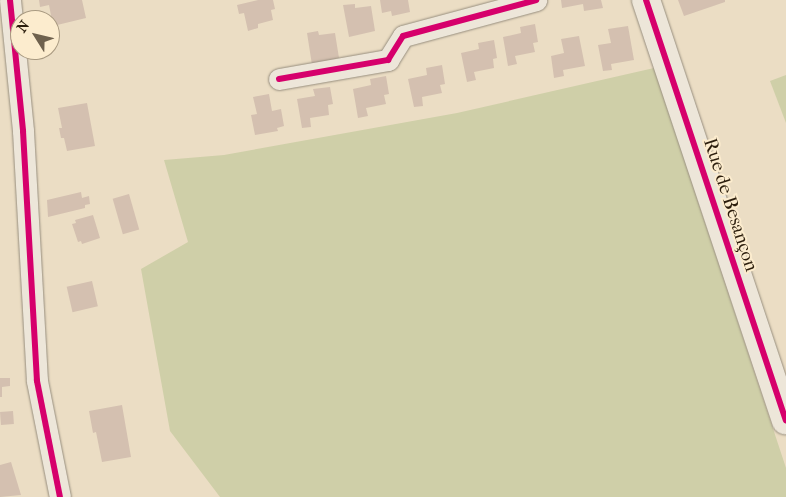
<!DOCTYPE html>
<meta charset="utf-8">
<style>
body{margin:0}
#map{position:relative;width:786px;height:497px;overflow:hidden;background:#ebddc4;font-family:"IM FELL French Canon",serif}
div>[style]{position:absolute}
.green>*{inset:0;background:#cfcfa8}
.building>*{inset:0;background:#d4c0b0;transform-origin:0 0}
.roads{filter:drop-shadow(0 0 1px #978e7e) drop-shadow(0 0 1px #978e7e)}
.street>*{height:21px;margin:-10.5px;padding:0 10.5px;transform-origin:10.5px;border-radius:10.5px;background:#ede6d9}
.secondary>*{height:28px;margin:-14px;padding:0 14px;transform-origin:14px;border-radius:14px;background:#ede6d9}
.cycleway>*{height:6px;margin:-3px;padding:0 3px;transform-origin:3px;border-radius:3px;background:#d6006c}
span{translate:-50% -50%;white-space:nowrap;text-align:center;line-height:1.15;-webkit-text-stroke:4px #fcecce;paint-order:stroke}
.street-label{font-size:19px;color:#2c1e0d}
.north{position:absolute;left:10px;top:10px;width:50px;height:50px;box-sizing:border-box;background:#fcecce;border:1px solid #a99a81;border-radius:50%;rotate:306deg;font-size:14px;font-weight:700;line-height:20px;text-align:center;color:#2c1e0d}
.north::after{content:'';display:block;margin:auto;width:18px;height:22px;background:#6f614d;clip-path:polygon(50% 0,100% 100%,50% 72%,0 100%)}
</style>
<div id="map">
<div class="green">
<div style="clip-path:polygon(654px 68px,786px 468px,786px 497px,220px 497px,170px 431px,141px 269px,188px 242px,164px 160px,224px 155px,457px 113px)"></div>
<div style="clip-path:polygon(786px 75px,786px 123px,770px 81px)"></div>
</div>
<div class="building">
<div style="clip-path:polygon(39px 0,82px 0,86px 18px,53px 26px,49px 5px,40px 7px)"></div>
<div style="clip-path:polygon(258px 0,273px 0,275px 9px,271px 10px,273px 20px,258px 24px,258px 28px,248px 31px,244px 13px,239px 14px,237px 5px)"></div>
<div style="clip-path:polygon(380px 0,408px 0,410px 12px,392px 16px,391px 11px,382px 13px)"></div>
<div style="clip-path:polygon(561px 0,601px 0,603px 8px,584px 11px,583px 4px,562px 8px)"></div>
<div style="clip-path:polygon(678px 0,725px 0,725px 2px,684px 16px)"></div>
<div style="clip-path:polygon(355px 4px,355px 8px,371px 6px,375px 31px,349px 37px,343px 5px)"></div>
<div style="clip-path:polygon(535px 24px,538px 42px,533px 43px,535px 52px,515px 56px,517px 64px,508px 66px,503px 37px,521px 33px,520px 27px)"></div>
<div style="clip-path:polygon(628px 26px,634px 60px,611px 64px,612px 70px,603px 71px,598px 45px,611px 43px,608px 29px)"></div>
<div style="clip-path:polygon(318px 31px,319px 35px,335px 33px,339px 58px,312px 65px,307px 33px)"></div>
<div style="clip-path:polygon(579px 36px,585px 66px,563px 70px,564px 76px,554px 78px,551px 56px,564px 53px,561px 39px)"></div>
<div style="clip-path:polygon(494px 40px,497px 58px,493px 59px,494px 68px,474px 72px,476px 80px,467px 82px,461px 53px,479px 49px,478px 43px)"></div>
<div style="clip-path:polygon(442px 65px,445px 84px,440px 85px,442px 93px,422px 97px,423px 106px,414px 107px,408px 79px,427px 75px,426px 68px)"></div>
<div style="clip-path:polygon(386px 76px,389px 94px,384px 95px,386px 104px,366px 108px,368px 116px,358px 118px,353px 89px,371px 85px,370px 79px)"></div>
<div style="clip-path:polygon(330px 87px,333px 104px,328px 105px,329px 115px,310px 118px,311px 127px,302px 128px,297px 99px,315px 96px,313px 89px)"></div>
<div style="clip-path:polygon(269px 94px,272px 111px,281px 109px,284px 126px,277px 128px,278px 131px,255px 135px,251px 115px,257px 114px,253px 97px)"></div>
<div style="clip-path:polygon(87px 103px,95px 146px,67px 151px,64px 138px,61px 138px,59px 128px,62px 128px,58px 108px)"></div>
<div style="clip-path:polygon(81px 192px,82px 198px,89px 196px,90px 204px,85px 205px,85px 208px,48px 217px,47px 200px)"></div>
<div style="left:129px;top:194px;width:37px;height:17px;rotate:74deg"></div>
<div style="clip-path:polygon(93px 215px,100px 238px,82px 244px,81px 241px,78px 242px,72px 224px,76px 223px,75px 220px)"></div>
<div style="left:92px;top:281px;width:26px;height:26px;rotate:77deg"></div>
<div style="clip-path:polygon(0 378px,10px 378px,10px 386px,2px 387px,2px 397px,0 397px)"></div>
<div style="clip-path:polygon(122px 405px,131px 457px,102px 462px,96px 432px,93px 433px,89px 411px)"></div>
<div style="left:13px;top:411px;width:13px;height:13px;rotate:86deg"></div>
<div style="clip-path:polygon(11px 462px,21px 495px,0 497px,0 465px)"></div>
</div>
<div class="roads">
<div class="street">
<div style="left:10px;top:0;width:132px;rotate:84.3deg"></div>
<div style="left:23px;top:131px;width:250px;rotate:86.8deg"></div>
<div style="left:37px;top:381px;width:118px;rotate:78.8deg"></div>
<div style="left:279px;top:79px;width:111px;rotate:-9.9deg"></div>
<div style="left:388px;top:60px;width:28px;rotate:-58deg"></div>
<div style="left:403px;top:36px;width:138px;rotate:-15.1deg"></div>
</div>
<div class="secondary">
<div style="left:646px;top:0;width:443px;rotate:71.6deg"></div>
</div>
</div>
<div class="cycleway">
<div style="left:10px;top:0;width:132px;rotate:84.3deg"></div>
<div style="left:23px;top:131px;width:250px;rotate:86.8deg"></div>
<div style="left:37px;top:381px;width:118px;rotate:78.8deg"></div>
<div style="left:646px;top:0;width:443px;rotate:71.6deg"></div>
<div style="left:279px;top:79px;width:111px;rotate:-9.9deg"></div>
<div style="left:388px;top:60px;width:28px;rotate:-58deg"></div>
<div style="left:403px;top:36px;width:138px;rotate:-15.1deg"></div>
</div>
<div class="street-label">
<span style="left:730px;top:205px;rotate:72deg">Rue de Besançon</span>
</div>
<div class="north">N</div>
</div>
